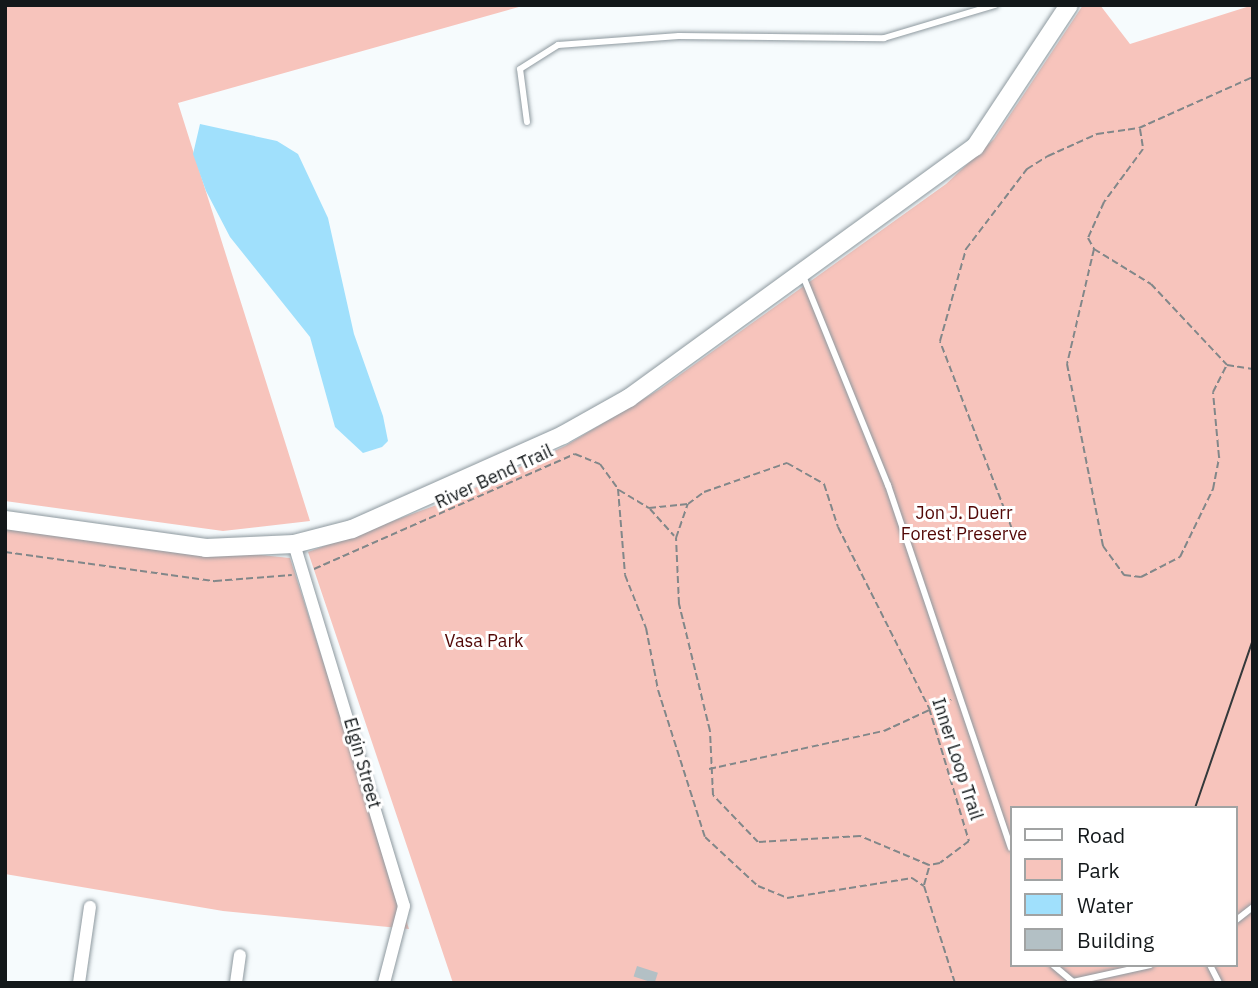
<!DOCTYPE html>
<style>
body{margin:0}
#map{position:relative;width:1258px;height:988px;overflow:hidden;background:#f6fbfd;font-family:"IBM Plex Sans",sans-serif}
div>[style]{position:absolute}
.green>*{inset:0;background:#f7c4bc}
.water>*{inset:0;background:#a0e0fc}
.building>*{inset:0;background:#b3c0c5;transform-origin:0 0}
.path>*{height:2px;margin-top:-1px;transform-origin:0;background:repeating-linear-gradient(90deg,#828789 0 7px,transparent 0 10.5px)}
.roads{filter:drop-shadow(0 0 2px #8e999f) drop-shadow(0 0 2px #8e999f)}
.lane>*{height:6px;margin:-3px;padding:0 3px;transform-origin:3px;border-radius:3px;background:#fff}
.street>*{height:12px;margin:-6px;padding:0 6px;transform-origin:6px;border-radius:6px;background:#fff}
.primary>*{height:18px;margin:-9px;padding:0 9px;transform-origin:9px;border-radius:9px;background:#fff}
.tram>*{height:2px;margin:-1px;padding:0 1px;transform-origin:1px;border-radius:1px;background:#34393b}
span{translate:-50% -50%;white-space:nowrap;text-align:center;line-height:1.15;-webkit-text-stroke:6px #fff;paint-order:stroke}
.street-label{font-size:18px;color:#13181a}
.park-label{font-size:18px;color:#520806}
.frame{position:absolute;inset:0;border:7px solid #13181a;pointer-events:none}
.legend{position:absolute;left:1010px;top:806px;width:228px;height:161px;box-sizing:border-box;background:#fff;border:2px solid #a1a3a3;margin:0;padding:9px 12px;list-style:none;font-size:21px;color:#13181a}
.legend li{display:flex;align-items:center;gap:14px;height:35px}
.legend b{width:35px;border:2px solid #a1a3a3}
</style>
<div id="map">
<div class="green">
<div style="clip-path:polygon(5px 5px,526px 5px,178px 103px,310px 521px,223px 531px,5px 501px)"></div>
<div style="clip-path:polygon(evenodd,1083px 5px,1100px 5px,1130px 44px,1253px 5px,1253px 983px,453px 983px,308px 552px,442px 503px,565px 446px,660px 389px,946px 184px,994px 139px,1083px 5px,1011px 808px,1235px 808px,1235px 965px,1011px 965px,1011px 808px)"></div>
<div style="clip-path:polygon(5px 528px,290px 558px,409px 929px,223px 911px,5px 874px)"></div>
</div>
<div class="water">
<div style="clip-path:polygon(200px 124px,277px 141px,298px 154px,328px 218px,354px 334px,383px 416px,388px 441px,382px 447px,363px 453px,335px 427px,310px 337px,230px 237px,206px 191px,193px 154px)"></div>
</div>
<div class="building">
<div style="left:637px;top:966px;width:22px;height:11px;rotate:18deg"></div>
</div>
<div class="path">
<div style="left:1140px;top:129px;width:20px;rotate:81deg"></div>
<div style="left:1143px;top:149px;width:66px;rotate:126.3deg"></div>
<div style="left:1104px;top:202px;width:39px;rotate:114deg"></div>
<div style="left:1088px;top:238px;width:13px;rotate:61deg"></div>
<div style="left:1094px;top:249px;width:67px;rotate:31.6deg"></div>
<div style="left:1151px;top:284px;width:111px;rotate:46.8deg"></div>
<div style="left:1227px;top:365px;width:26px;rotate:9deg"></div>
<div style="left:1094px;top:249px;width:118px;rotate:103.2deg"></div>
<div style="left:1067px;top:364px;width:186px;rotate:78.8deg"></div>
<div style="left:1103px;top:546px;width:36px;rotate:54deg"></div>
<div style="left:1124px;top:575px;width:17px;rotate:7deg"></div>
<div style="left:1141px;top:577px;width:44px;rotate:-27.1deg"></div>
<div style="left:1180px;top:557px;width:76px;rotate:-64.1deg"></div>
<div style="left:1213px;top:489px;width:33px;rotate:-79deg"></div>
<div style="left:1219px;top:457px;width:65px;rotate:-95.3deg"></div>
<div style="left:1213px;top:392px;width:30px;rotate:-63deg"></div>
<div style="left:787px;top:463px;width:43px;rotate:29.6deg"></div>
<div style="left:824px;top:484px;width:45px;rotate:72deg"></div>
<div style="left:838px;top:527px;width:203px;rotate:63.3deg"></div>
<div style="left:929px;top:708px;width:139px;rotate:73.3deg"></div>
<div style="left:969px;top:841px;width:36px;rotate:143deg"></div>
<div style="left:940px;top:863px;width:11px;rotate:170deg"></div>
<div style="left:929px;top:865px;width:75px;rotate:-157.2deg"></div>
<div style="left:860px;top:836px;width:102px;rotate:176.6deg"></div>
<div style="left:758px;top:842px;width:65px;rotate:-133.8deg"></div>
<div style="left:713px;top:795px;width:64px;rotate:-92.7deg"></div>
<div style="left:710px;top:731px;width:131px;rotate:-103.7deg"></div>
<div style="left:679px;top:604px;width:66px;rotate:-92.6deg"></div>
<div style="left:676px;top:538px;width:36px;rotate:-71deg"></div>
<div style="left:688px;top:504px;width:20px;rotate:-37deg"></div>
<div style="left:704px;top:492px;width:88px;rotate:-19.3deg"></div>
<div style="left:619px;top:490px;width:35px;rotate:31deg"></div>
<div style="left:649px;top:508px;width:39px;rotate:-6deg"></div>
<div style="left:650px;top:509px;width:36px;rotate:48deg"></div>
<div style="left:1012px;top:529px;width:201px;rotate:-111deg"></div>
<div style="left:940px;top:341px;width:96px;rotate:-74.2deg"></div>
<div style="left:966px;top:249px;width:101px;rotate:-52.7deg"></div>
<div style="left:1027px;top:169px;width:25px;rotate:-32deg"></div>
<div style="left:1048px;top:156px;width:54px;rotate:-24.2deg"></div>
<div style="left:1097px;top:134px;width:42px;rotate:-8.1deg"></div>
<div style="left:1139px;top:128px;width:125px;rotate:-24.1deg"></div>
<div style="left:5px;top:552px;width:212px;rotate:7.9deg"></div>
<div style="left:215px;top:581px;width:77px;rotate:-4.5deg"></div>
<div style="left:314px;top:569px;width:285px;rotate:-23.8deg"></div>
<div style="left:575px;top:454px;width:27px;rotate:22deg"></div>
<div style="left:600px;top:464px;width:31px;rotate:54deg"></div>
<div style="left:618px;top:489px;width:86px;rotate:85.3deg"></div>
<div style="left:625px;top:575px;width:57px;rotate:68.4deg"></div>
<div style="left:646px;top:628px;width:63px;rotate:79deg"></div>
<div style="left:658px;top:690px;width:154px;rotate:72.3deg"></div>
<div style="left:705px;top:837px;width:72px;rotate:42.8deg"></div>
<div style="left:758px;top:886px;width:31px;rotate:22deg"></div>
<div style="left:787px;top:898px;width:127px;rotate:-9.1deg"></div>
<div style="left:912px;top:878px;width:14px;rotate:34deg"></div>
<div style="left:924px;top:886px;width:102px;rotate:72.3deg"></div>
<div style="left:709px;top:769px;width:179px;rotate:-12.3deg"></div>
<div style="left:884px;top:731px;width:74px;rotate:-24.8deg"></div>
<div style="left:924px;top:885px;width:19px;rotate:-74deg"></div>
</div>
<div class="roads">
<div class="lane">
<div style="left:527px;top:122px;width:53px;rotate:-97.5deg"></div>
<div style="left:520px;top:69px;width:45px;rotate:-32.3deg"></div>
<div style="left:558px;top:45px;width:121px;rotate:-4.3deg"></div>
<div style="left:679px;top:36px;width:205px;rotate:0.6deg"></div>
<div style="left:884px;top:38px;width:116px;rotate:-16.6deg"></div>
<div style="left:803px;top:276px;width:226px;rotate:67.9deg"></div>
<div style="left:888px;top:485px;width:383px;rotate:71.3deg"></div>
<div style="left:1235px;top:921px;width:23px;rotate:-38deg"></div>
<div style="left:1053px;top:965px;width:26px;rotate:40deg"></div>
<div style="left:1073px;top:982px;width:79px;rotate:-12.4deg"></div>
<div style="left:1210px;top:965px;width:20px;rotate:63deg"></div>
</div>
<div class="street">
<div style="left:294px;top:544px;width:378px;rotate:73.1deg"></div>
<div style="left:404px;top:906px;width:80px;rotate:104.6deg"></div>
<div style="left:79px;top:983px;width:77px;rotate:-81.8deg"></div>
<div style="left:236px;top:983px;width:28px;rotate:-82deg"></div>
</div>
<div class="primary">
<div style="left:5px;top:520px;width:203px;rotate:7.9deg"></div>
<div style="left:206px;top:548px;width:88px;rotate:-2.6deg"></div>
<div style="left:294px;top:544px;width:60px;rotate:-14.5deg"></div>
<div style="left:352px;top:529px;width:231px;rotate:-24deg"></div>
<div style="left:563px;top:435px;width:76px;rotate:-29.3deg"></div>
<div style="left:629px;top:398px;width:427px;rotate:-36deg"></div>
<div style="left:975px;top:147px;width:170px;rotate:-56.5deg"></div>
</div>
</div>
<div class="tram">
<div style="left:1195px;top:808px;width:178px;rotate:-71deg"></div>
</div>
<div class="street-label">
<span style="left:494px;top:477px;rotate:-25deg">River Bend Trail</span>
<span style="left:957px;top:759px;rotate:72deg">Inner Loop Trail</span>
<span style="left:362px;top:763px;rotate:74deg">Elgin Street</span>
</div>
<div class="park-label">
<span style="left:964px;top:524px">Jon J. Duerr<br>Forest Preserve</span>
<span style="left:484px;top:641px">Vasa Park</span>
</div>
<div class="frame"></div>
<ul class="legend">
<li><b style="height:9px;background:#fff"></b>Road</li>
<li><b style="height:19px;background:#f7c4bc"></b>Park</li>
<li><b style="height:19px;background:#a0e0fc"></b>Water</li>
<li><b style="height:19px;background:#b3c0c5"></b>Building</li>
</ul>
</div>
